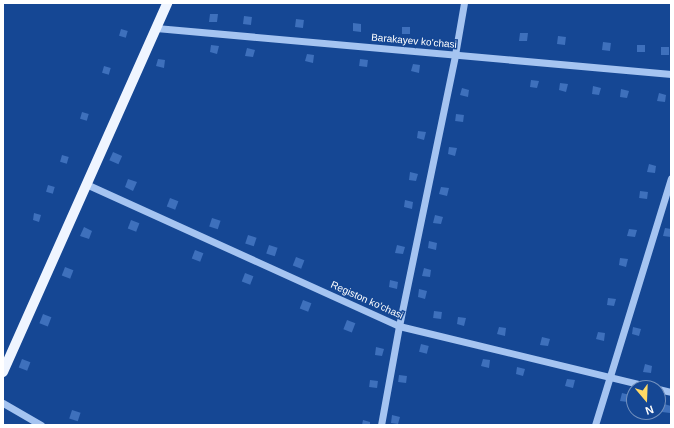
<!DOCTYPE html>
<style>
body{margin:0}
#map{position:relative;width:674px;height:428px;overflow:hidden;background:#154794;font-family:Helvetica,sans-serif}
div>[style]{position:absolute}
.building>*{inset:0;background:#3e70bc;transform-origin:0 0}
.minor>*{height:7px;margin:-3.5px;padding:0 3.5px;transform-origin:3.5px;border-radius:3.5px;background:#a5c4f1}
.major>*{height:10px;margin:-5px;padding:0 5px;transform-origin:5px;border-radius:5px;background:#eff5ff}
span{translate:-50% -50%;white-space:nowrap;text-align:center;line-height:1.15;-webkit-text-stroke:3px #154794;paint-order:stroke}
.street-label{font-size:10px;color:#fff}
.frame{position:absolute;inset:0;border:4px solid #fff;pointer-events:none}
.north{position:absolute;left:626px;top:380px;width:40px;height:40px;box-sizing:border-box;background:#154794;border:1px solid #7391bf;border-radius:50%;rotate:161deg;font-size:11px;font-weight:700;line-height:16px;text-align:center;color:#fff}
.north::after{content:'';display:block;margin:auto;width:14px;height:18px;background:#ffd965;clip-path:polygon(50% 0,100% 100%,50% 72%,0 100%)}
</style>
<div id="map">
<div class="building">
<div style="clip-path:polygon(210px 14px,218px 14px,217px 22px,209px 22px)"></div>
<div style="left:244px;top:16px;width:8px;height:8px;rotate:7deg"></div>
<div style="left:296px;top:19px;width:8px;height:8px;rotate:7deg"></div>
<div style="clip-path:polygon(353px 23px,361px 24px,361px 32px,353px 31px)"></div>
<div style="left:402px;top:27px;width:8px;height:7px"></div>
<div style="left:121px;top:29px;width:7px;height:7px;rotate:16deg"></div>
<div style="clip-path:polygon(520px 33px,528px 33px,527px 41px,519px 41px)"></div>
<div style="left:558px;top:36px;width:8px;height:8px;rotate:7deg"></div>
<div style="left:603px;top:42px;width:8px;height:8px;rotate:7deg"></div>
<div style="clip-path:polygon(211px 45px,219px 46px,217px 54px,210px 52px)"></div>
<div style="left:637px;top:45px;width:8px;height:7px"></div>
<div style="left:661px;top:47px;width:8px;height:8px"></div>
<div style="clip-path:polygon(247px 48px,255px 50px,253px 57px,245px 56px)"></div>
<div style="clip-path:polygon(307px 54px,314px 55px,313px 63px,305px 61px)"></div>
<div style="clip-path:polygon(158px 59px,165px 60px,164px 68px,156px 66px)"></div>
<div style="left:360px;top:59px;width:8px;height:7px;rotate:7deg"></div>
<div style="clip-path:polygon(413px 64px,420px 65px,419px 73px,411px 71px)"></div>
<div style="left:104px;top:66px;width:7px;height:7px;rotate:16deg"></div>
<div style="clip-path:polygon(531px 80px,539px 81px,537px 88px,530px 87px)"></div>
<div style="clip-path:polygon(560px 83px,568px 84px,566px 92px,559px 90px)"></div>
<div style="clip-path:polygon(593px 86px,601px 88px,599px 95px,592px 94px)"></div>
<div style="clip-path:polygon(462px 88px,469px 90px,468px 97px,460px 95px)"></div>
<div style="clip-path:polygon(621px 89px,629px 91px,627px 98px,620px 97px)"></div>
<div style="clip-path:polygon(659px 93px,666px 95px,665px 102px,657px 101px)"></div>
<div style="left:82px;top:112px;width:7px;height:7px;rotate:16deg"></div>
<div style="left:456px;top:114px;width:8px;height:7px;rotate:7deg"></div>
<div style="clip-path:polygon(418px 131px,426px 132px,424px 140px,417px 138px)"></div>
<div style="clip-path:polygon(449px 147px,457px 148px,455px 156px,448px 154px)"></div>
<div style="left:113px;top:152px;width:10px;height:9px;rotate:24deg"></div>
<div style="left:62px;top:155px;width:7px;height:7px;rotate:16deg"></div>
<div style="clip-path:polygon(649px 164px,656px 166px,655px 173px,647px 172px)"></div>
<div style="clip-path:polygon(410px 172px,418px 174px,416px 181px,409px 180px)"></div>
<div style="clip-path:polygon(128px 179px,137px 182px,133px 191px,125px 187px)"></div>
<div style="left:48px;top:185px;width:7px;height:7px;rotate:16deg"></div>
<div style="clip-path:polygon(441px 187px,449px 188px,447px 196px,439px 194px)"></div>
<div style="left:640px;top:191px;width:8px;height:7px;rotate:7deg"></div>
<div style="left:170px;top:198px;width:9px;height:9px;rotate:21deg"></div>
<div style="clip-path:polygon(405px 200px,413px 202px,412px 209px,404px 207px)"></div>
<div style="clip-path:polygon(34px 213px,41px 215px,39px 222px,33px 220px)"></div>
<div style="clip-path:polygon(435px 215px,443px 217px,441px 224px,433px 223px)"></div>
<div style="left:212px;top:218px;width:9px;height:9px;rotate:18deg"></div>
<div style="left:131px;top:220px;width:9px;height:9px;rotate:21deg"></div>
<div style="clip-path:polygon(84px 227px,92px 231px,89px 239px,80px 236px)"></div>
<div style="clip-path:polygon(665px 228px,671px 229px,671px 237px,663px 236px)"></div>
<div style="clip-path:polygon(629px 229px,637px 230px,635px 237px,627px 236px)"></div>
<div style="left:248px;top:235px;width:9px;height:9px;rotate:18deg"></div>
<div style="clip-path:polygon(429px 241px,437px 243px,436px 250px,428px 248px)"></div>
<div style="left:269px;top:245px;width:9px;height:9px;rotate:18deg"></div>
<div style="clip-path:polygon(397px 245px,405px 247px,403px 254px,395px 253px)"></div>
<div style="left:195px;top:250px;width:9px;height:9px;rotate:21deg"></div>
<div style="left:296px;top:257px;width:9px;height:9px;rotate:21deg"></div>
<div style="clip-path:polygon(620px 258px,628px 259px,626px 267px,619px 265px)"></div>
<div style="left:65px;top:267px;width:9px;height:9px;rotate:21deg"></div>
<div style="clip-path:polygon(424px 268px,431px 270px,430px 277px,422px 276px)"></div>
<div style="left:245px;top:273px;width:9px;height:9px;rotate:21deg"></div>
<div style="clip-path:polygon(390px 280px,398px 282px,397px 289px,389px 287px)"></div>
<div style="clip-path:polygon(419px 289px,427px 291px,425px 299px,418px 297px)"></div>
<div style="clip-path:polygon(608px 298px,616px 299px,614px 306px,607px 305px)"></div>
<div style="left:303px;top:300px;width:9px;height:9px;rotate:21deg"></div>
<div style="left:434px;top:311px;width:8px;height:7px;rotate:7deg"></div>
<div style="left:43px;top:314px;width:9px;height:10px;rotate:21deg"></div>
<div style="clip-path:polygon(458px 317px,466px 318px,464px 326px,457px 324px)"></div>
<div style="left:347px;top:320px;width:9px;height:10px;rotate:21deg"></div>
<div style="clip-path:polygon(499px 327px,506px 328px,505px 336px,497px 334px)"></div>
<div style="clip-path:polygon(633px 327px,641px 329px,639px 336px,632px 334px)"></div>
<div style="clip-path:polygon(598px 332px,605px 333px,604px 341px,596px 339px)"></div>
<div style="clip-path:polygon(542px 337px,550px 339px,548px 346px,540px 345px)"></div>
<div style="left:421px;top:344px;width:8px;height:8px;rotate:14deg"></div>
<div style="clip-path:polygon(376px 347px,384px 349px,382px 356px,375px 355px)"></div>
<div style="left:22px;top:359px;width:9px;height:9px;rotate:21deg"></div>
<div style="clip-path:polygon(483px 359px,490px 360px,489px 368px,481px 366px)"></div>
<div style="clip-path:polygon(645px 364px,652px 366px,651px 373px,643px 372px)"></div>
<div style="clip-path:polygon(517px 367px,525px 369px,523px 376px,516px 374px)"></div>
<div style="left:399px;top:375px;width:8px;height:7px;rotate:7deg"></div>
<div style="clip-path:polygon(567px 379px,575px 380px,573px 388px,565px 386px)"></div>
<div style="left:370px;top:380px;width:8px;height:7px;rotate:7deg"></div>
<div style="clip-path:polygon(622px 393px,630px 395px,628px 402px,620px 401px)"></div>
<div style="clip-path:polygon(664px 404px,671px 406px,670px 413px,662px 412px)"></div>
<div style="left:72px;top:410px;width:9px;height:9px;rotate:18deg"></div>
<div style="clip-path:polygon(392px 415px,400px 417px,398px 424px,391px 423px)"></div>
<div style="clip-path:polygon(363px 420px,370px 422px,370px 425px,362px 425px)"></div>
</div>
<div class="minor">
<div style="left:156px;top:28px;width:517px;rotate:5.1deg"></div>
<div style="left:86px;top:184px;width:344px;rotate:24.4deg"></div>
<div style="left:399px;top:326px;width:264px;rotate:13.6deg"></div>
<div style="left:658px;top:389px;width:13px;rotate:13deg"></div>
<div style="left:3px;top:403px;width:44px;rotate:30.1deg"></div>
<div style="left:381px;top:425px;width:101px;rotate:-79.7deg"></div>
<div style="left:399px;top:326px;width:277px;rotate:-78.3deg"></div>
<div style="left:455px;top:55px;width:53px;rotate:-80.2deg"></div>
<div style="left:595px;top:425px;width:258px;rotate:-72.9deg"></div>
</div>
<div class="major">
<div style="left:3px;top:372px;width:404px;rotate:-66deg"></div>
</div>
<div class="street-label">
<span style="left:414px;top:41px;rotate:5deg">Barakayev ko'chasi</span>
<span style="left:367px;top:300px;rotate:24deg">Registon ko'chasi</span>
</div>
<div class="frame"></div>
<div class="north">N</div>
</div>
